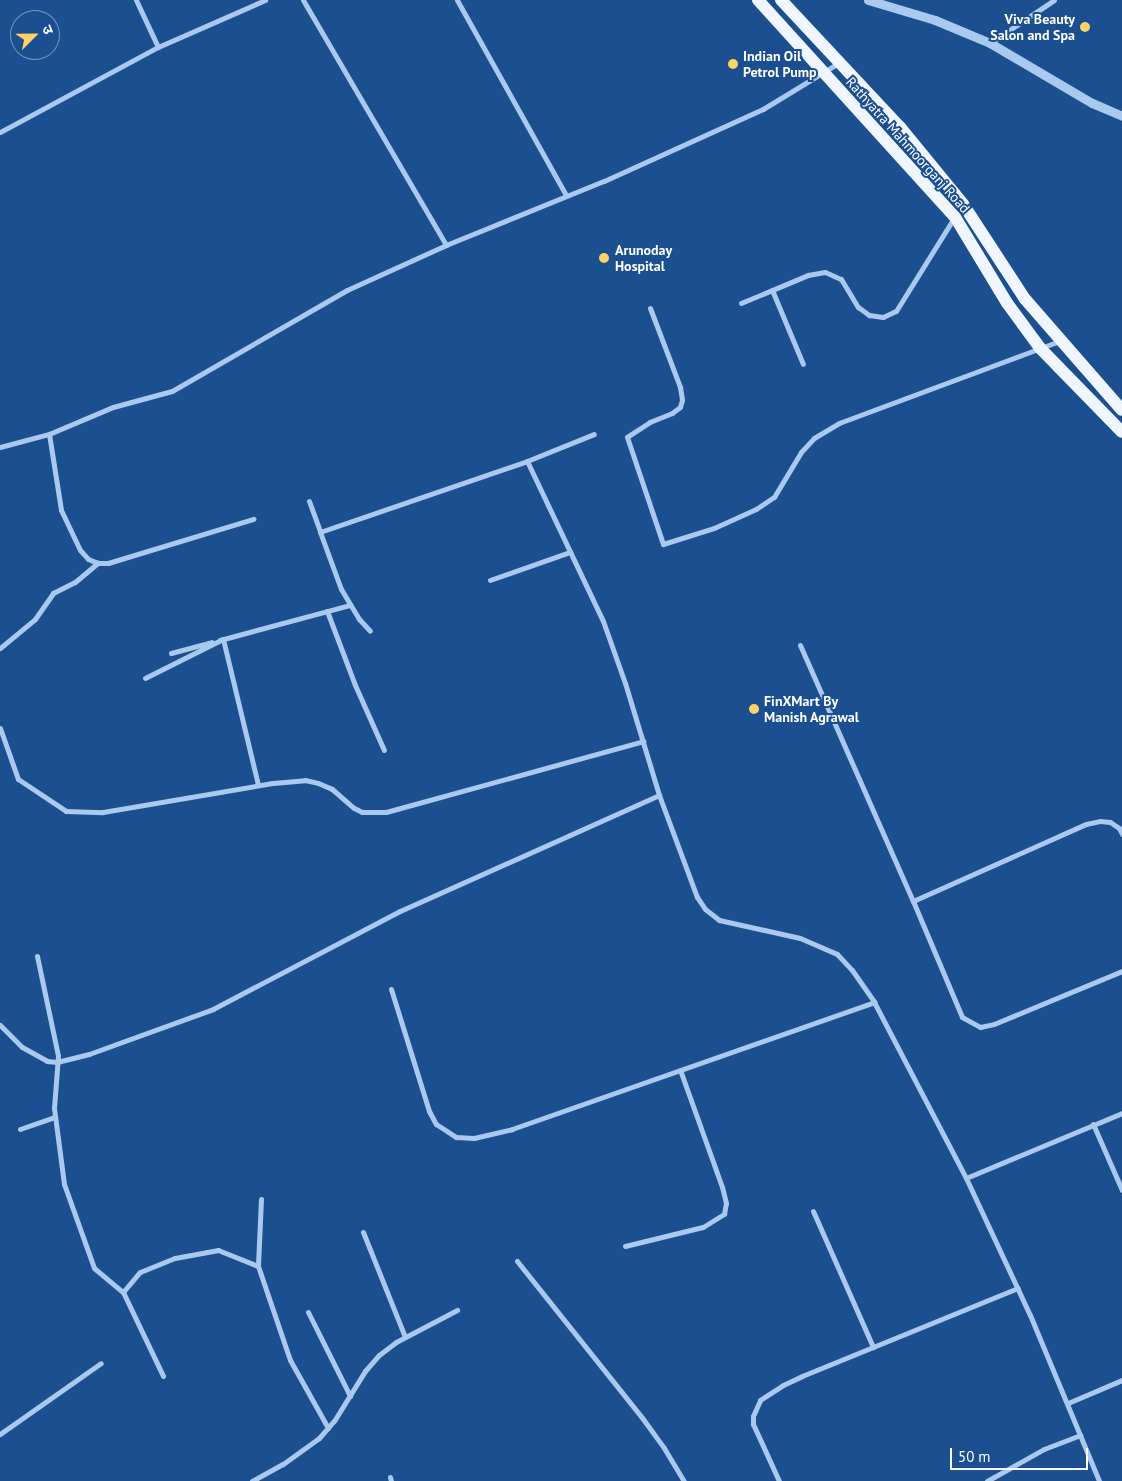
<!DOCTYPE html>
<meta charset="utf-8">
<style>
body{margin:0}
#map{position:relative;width:1122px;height:1481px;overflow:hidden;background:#1b4f8f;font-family:"PT Sans","Noto Sans Devanagari",sans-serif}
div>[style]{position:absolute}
.minor>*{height:5px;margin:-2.5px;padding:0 2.5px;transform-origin:2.5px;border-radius:2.5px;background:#a9c9ee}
.tertiary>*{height:9px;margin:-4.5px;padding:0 4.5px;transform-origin:4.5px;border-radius:4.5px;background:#a9c9ee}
.primary>*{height:12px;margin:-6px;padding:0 6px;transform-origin:6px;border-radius:6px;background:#f0f6ff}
.dots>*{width:14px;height:14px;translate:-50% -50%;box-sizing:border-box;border:2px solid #1b4f8f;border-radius:50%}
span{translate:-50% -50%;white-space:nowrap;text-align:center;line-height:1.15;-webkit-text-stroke:4px #1b4f8f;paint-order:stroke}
.poi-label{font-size:14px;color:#fff;font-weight:700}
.right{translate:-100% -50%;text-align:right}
.left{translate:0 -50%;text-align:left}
.street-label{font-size:14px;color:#fff}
.north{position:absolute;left:10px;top:10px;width:50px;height:50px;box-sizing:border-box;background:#1b4f8f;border:1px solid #7695bc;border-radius:50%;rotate:67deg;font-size:14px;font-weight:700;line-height:20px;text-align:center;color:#fff}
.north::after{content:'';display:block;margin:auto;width:18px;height:22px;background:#ffd166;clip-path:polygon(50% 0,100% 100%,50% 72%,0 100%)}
.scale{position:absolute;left:950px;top:1448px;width:138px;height:22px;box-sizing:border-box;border:2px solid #fff;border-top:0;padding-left:6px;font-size:15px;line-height:18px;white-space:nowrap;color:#fff;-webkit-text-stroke:4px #1b4f8f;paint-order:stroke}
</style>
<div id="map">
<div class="minor">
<div style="left:136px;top:0;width:52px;rotate:64.9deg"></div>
<div style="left:158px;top:47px;width:117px;rotate:-23.7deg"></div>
<div style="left:303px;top:0;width:284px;rotate:59.7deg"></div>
<div style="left:457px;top:0;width:223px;rotate:60.8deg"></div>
<div style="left:990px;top:43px;width:77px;rotate:-33.9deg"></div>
<div style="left:0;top:132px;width:179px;rotate:-28.3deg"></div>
<div style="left:772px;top:290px;width:80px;rotate:67.3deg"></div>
<div style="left:741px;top:303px;width:73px;rotate:-22.7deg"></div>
<div style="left:808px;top:275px;width:17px;rotate:-10deg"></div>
<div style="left:825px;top:272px;width:17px;rotate:24deg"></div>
<div style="left:841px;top:279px;width:33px;rotate:59deg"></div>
<div style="left:858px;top:307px;width:14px;rotate:36deg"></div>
<div style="left:869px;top:315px;width:14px;rotate:8deg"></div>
<div style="left:883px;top:317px;width:14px;rotate:-25deg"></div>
<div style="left:896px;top:311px;width:110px;rotate:-58.1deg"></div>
<div style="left:650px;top:308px;width:85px;rotate:69.2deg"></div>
<div style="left:680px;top:387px;width:13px;rotate:81deg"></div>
<div style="left:682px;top:400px;width:7px;rotate:106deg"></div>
<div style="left:680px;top:407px;width:10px;rotate:143deg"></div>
<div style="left:672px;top:413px;width:24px;rotate:158deg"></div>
<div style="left:650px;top:422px;width:27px;rotate:147deg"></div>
<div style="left:627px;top:437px;width:113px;rotate:71.4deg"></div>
<div style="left:663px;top:544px;width:53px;rotate:-17.4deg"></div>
<div style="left:714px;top:528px;width:46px;rotate:-24.3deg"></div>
<div style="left:756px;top:509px;width:22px;rotate:-34deg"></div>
<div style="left:774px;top:497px;width:52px;rotate:-59deg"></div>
<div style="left:801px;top:452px;width:19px;rotate:-47deg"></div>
<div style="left:814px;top:438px;width:29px;rotate:-31deg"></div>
<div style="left:839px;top:423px;width:236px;rotate:-20.4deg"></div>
<div style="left:49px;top:434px;width:77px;rotate:81deg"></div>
<div style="left:61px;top:510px;width:44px;rotate:64.6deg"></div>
<div style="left:80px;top:550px;width:12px;rotate:48deg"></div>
<div style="left:88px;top:559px;width:11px;rotate:22deg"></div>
<div style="left:98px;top:563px;width:10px"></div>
<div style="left:108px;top:563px;width:152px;rotate:-16.9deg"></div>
<div style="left:0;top:447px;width:51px;rotate:-14.9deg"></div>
<div style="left:49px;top:434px;width:69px;rotate:-22.9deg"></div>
<div style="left:113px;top:407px;width:61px;rotate:-15.2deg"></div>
<div style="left:172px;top:391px;width:202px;rotate:-30deg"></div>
<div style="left:347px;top:290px;width:109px;rotate:-24.4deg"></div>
<div style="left:446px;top:245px;width:170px;rotate:-22.1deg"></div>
<div style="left:604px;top:181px;width:175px;rotate:-24.4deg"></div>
<div style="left:763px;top:109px;width:90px;rotate:-31.4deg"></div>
<div style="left:527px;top:461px;width:72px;rotate:-21.9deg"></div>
<div style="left:309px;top:501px;width:33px;rotate:70deg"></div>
<div style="left:320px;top:532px;width:219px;rotate:-18.9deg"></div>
<div style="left:527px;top:461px;width:177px;rotate:64.6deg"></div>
<div style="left:603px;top:621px;width:66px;rotate:70.5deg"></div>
<div style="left:625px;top:683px;width:117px;rotate:73.1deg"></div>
<div style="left:659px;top:795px;width:109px;rotate:69.6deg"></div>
<div style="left:697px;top:897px;width:14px;rotate:56deg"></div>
<div style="left:705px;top:909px;width:18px;rotate:38deg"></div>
<div style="left:719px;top:920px;width:83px;rotate:12.5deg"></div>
<div style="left:800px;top:938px;width:40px;rotate:23.4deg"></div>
<div style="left:837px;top:954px;width:22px;rotate:47deg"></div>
<div style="left:852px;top:970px;width:39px;rotate:55deg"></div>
<div style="left:320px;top:532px;width:61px;rotate:69.8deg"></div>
<div style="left:341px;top:589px;width:35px;rotate:59deg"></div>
<div style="left:359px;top:619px;width:16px;rotate:47deg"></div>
<div style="left:490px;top:580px;width:85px;rotate:-19.3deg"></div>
<div style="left:327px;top:611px;width:79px;rotate:69.3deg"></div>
<div style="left:355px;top:685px;width:71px;rotate:66deg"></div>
<div style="left:220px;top:640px;width:135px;rotate:-15.1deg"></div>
<div style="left:800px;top:645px;width:280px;rotate:66.2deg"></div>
<div style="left:913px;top:901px;width:126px;rotate:67.1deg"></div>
<div style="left:962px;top:1017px;width:21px;rotate:29deg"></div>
<div style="left:980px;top:1027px;width:14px;rotate:-12deg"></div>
<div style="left:994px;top:1024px;width:139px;rotate:-22.5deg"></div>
<div style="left:0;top:648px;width:45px;rotate:-39.6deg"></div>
<div style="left:35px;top:619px;width:32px;rotate:-55deg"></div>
<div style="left:53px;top:593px;width:25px;rotate:-27deg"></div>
<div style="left:75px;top:582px;width:30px;rotate:-40deg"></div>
<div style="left:171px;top:653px;width:42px;rotate:-15deg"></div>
<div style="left:145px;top:678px;width:87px;rotate:-26.6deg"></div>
<div style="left:223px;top:639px;width:150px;rotate:76.5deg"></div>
<div style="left:0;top:728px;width:54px;rotate:70.6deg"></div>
<div style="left:18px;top:779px;width:58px;rotate:33.7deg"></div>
<div style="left:66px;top:811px;width:37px;rotate:2deg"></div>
<div style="left:103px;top:812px;width:172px;rotate:-9.7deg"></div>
<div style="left:273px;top:783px;width:32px;rotate:-5deg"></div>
<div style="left:305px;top:780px;width:13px;rotate:13deg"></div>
<div style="left:318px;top:783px;width:15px;rotate:23deg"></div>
<div style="left:332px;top:789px;width:29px;rotate:41deg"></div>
<div style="left:354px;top:808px;width:9px;rotate:27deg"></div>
<div style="left:362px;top:812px;width:24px"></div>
<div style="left:386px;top:812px;width:267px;rotate:-15.4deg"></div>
<div style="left:913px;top:901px;width:189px;rotate:-24deg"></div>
<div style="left:1086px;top:824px;width:14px;rotate:-12deg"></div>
<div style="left:1100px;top:821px;width:10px;rotate:6deg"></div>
<div style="left:1110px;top:822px;width:11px;rotate:34deg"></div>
<div style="left:1119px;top:828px;width:7px;rotate:63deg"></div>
<div style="left:37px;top:956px;width:102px;rotate:78.1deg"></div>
<div style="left:58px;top:1056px;width:52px;rotate:94.4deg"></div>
<div style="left:54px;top:1108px;width:77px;rotate:82.5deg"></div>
<div style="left:64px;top:1184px;width:89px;rotate:70.3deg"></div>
<div style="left:94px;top:1268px;width:38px;rotate:40deg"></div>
<div style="left:123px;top:1292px;width:93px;rotate:64.5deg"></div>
<div style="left:391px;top:989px;width:128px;rotate:72.7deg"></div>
<div style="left:429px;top:1111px;width:15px;rotate:62deg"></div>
<div style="left:436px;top:1124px;width:24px;rotate:33deg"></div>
<div style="left:456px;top:1137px;width:18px;rotate:3deg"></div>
<div style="left:474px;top:1138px;width:39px;rotate:-13deg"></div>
<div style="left:512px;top:1129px;width:384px;rotate:-19.3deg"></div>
<div style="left:874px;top:1002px;width:199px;rotate:62.4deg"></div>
<div style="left:966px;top:1178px;width:151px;rotate:65deg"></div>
<div style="left:1030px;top:1315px;width:180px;rotate:67.4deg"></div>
<div style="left:0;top:1025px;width:31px;rotate:45deg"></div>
<div style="left:22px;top:1047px;width:29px;rotate:29deg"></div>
<div style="left:47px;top:1061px;width:10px;rotate:6deg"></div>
<div style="left:57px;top:1062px;width:33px;rotate:-14deg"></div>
<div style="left:89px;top:1054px;width:132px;rotate:-19.9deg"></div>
<div style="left:213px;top:1009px;width:211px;rotate:-27.7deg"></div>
<div style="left:400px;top:911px;width:284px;rotate:-24.1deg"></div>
<div style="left:1093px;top:1124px;width:72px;rotate:66.3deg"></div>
<div style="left:20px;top:1129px;width:37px;rotate:-19deg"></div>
<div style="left:966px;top:1178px;width:169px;rotate:-22.6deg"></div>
<div style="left:261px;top:1199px;width:67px;rotate:92.6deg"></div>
<div style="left:258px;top:1266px;width:99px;rotate:71.2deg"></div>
<div style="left:290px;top:1360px;width:78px;rotate:60.8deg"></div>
<div style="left:813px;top:1211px;width:149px;rotate:66.2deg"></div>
<div style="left:363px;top:1232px;width:113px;rotate:68.2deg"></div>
<div style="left:625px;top:1246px;width:80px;rotate:-13.7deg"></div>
<div style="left:703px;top:1227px;width:25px;rotate:-32deg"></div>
<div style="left:724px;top:1214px;width:11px;rotate:-80deg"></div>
<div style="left:726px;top:1203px;width:16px;rotate:-104deg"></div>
<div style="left:722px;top:1187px;width:124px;rotate:-109.7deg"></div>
<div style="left:517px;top:1261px;width:202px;rotate:51.4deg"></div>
<div style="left:643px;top:1419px;width:36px;rotate:54deg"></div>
<div style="left:664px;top:1448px;width:39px;rotate:59deg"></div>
<div style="left:123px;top:1292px;width:26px;rotate:-50deg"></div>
<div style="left:140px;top:1272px;width:38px;rotate:-22deg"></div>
<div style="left:175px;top:1258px;width:44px;rotate:-10.5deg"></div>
<div style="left:218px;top:1250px;width:43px;rotate:21.8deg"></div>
<div style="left:308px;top:1312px;width:94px;rotate:63.4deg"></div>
<div style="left:1068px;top:1403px;width:59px;rotate:-23.1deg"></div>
<div style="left:0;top:1434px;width:123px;rotate:-35.1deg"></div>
<div style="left:390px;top:1477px;width:4px;rotate:76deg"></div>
<div style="left:252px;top:1481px;width:35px;rotate:-29deg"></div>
<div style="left:283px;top:1464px;width:44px;rotate:-35.8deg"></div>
<div style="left:319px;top:1438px;width:23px;rotate:-49deg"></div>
<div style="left:334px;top:1421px;width:59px;rotate:-58.2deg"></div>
<div style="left:365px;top:1371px;width:21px;rotate:-49deg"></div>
<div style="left:379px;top:1355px;width:21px;rotate:-37deg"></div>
<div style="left:396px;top:1342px;width:69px;rotate:-27.7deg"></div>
<div style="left:779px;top:1481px;width:63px;rotate:-114.5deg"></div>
<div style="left:753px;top:1424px;width:8px;rotate:-90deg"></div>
<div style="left:753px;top:1416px;width:17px;rotate:-66deg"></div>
<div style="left:760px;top:1400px;width:27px;rotate:-33deg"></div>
<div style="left:783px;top:1385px;width:21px;rotate:-25deg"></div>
<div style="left:802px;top:1376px;width:233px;rotate:-22.2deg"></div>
<div style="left:987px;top:1481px;width:65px;rotate:-29.3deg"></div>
<div style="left:1044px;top:1449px;width:39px;rotate:-21deg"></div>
</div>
<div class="tertiary">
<div style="left:868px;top:0;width:70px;rotate:16.6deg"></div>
<div style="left:935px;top:20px;width:60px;rotate:22.7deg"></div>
<div style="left:990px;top:43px;width:118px;rotate:30.5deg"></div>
<div style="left:1092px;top:103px;width:33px;rotate:23deg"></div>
</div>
<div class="primary">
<div style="left:758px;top:0;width:293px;rotate:47.8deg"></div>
<div style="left:955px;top:217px;width:100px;rotate:58.8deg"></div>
<div style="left:1007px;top:303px;width:56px;rotate:53.7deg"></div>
<div style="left:1040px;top:348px;width:117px;rotate:45.7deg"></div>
<div style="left:781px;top:0;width:174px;rotate:46.9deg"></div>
<div style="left:900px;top:127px;width:99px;rotate:50.7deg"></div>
<div style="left:963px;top:204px;width:113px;rotate:56.9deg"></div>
<div style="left:1025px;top:299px;width:147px;rotate:48.9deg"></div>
</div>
<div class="dots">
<div style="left:1085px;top:27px;background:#ffd166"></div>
<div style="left:733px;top:64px;background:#ffd166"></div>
<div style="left:604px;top:258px;background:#ffd166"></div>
<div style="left:754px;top:709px;background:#ffd166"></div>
</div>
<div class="poi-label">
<span class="right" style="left:1075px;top:27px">Viva Beauty<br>Salon and Spa</span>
<span class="left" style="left:743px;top:64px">Indian Oil<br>Petrol Pump</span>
<span class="left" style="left:615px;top:258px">Arunoday<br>Hospital</span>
<span class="left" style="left:764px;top:709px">FinXMart By<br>Manish Agrawal</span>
</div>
<div class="street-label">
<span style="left:908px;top:145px;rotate:48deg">Rathyatra Mahmoorganj Road</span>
</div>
<div class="north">उ</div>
<div class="scale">50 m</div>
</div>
